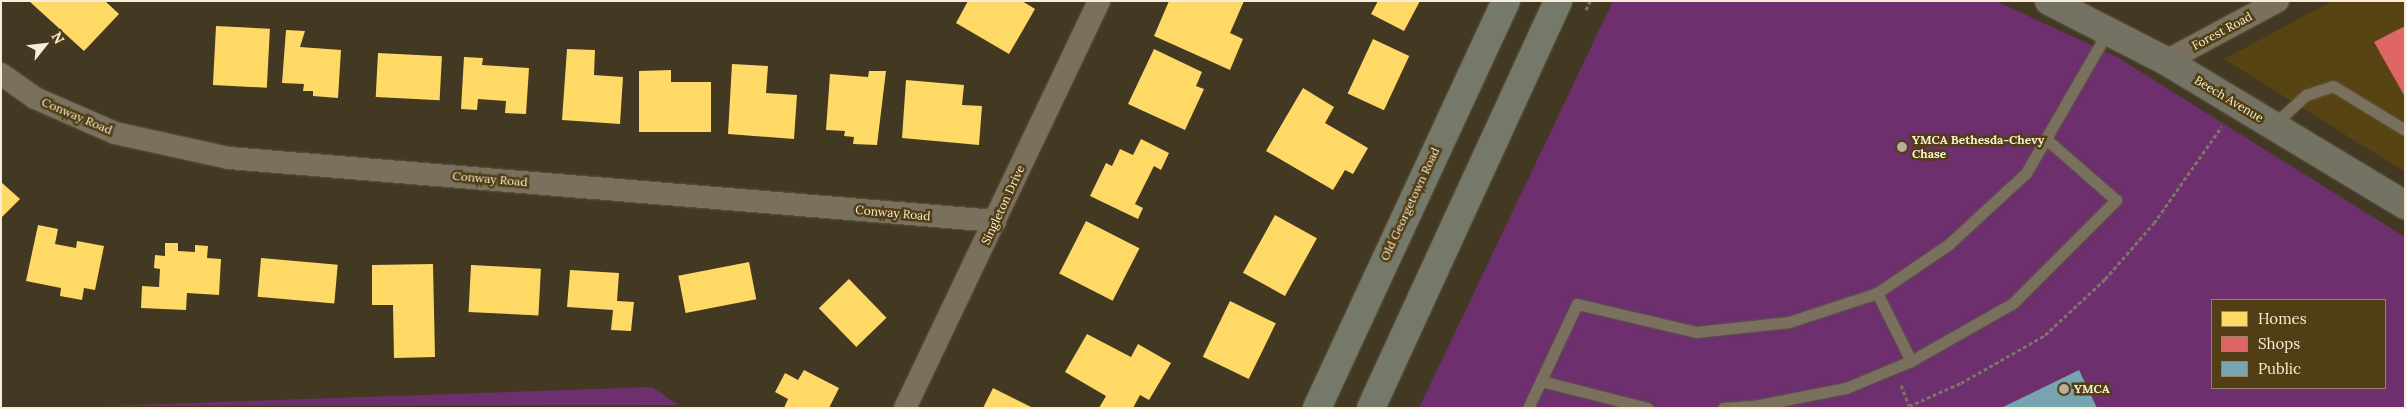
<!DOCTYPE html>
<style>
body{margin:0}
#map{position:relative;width:2406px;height:409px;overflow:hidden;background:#433922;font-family:Lora,serif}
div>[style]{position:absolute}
.built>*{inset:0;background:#584313}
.green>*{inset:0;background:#6d2f6e}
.homes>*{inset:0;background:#ffd966;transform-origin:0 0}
.shops>*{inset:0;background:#e06666}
.public>*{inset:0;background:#76a5af}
.path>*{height:3px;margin-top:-1.5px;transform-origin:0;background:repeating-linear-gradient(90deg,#7d7565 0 4px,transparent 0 6.5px)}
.roads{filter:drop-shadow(0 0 1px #5e5644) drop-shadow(0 0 1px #5e5644)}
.lane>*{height:11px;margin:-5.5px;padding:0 5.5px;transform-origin:5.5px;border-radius:5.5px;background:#79705e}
.street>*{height:22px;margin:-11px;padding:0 11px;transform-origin:11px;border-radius:11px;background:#79705e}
.secondary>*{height:28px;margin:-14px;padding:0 14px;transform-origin:14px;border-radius:14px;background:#747263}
.primary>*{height:28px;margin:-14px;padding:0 14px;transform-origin:14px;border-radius:14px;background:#75796a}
.dots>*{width:14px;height:14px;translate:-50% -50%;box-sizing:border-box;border:2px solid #513e14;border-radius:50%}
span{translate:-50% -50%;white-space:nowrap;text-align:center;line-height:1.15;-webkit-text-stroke:5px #513e14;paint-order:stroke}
.street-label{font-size:12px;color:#f8edd7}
.poi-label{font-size:12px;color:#f8edd7;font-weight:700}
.left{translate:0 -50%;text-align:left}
.frame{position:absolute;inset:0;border:2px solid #f8edd7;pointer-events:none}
.legend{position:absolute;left:2211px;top:299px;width:175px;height:90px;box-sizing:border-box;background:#513e14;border:1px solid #948462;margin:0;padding:6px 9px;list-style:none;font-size:15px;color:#f8edd7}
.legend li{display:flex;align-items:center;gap:10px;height:25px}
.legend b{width:25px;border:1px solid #948462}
.north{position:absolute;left:20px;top:20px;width:50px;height:50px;-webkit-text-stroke:4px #513e14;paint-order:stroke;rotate:61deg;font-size:14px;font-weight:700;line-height:20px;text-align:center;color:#f8edd7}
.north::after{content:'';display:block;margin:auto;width:18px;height:22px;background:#f8edd7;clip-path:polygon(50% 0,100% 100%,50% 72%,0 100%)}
</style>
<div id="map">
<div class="built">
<div style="clip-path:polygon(2332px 1px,2405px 1px,2405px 172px,2224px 59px)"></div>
</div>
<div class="green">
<div style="clip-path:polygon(evenodd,1613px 1px,1996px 1px,2117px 57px,2405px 237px,2405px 408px,1419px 408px,1613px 1px,2212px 300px,2385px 300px,2385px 388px,2212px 388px,2212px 300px)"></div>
<div style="clip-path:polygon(652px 387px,678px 405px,104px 406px)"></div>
</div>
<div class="homes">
<div style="clip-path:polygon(29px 1px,105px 1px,119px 14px,84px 51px)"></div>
<div style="clip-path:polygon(968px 1px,1022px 1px,1035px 9px,1009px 54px,956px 23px)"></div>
<div style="clip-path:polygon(1169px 1px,1244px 1px,1230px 33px,1243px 39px,1230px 70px,1154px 36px)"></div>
<div style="clip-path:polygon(1378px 1px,1420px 1px,1404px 31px,1371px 14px)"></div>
<div style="left:216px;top:26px;width:54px;height:59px;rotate:3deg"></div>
<div style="clip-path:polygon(286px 30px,305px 31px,300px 47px,341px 50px,338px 98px,313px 96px,313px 91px,303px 91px,304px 84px,282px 83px)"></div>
<div style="left:1373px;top:39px;width:40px;height:60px;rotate:25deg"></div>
<div style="clip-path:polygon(567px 49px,595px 50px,594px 75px,623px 77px,620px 124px,562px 120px)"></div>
<div style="clip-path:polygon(1154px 49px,1202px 72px,1196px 86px,1204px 89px,1185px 130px,1128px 104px)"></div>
<div style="left:378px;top:53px;width:64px;height:44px;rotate:3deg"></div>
<div style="clip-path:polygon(464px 57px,483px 58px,482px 65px,529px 68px,526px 114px,505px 113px,506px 101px,478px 99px,477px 110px,461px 109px)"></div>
<div style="clip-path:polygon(732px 64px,768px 66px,766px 93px,797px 95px,794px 139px,728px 134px)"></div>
<div style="clip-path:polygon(671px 70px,671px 82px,711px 82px,711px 132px,639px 132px,639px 71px)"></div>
<div style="clip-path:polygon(869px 71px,886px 71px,877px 145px,853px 144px,854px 137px,844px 136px,845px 131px,826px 130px,830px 74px,868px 77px)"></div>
<div style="clip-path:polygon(906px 80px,964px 85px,962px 105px,982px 106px,979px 145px,902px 138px)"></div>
<div style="clip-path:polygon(1303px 88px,1334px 107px,1325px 123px,1368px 148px,1353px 174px,1345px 170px,1333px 190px,1266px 151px)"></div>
<div style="clip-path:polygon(1141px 139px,1169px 153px,1161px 170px,1154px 166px,1135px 204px,1143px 208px,1138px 219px,1090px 196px,1106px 163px,1112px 166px,1120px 149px,1133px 155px)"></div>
<div style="clip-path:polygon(1px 182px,20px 199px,1px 218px)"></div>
<div style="left:1275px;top:215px;width:48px;height:66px;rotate:29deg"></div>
<div style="left:1086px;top:221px;width:60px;height:59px;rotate:27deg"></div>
<div style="clip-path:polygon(38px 225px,58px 229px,55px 244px,76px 248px,77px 241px,104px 246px,95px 290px,84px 288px,82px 300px,60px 296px,61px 288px,26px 281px)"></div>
<div style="clip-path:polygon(165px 243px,178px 243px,178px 251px,195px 252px,195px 245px,208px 246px,207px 258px,221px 259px,219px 295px,187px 293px,186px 310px,141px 308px,142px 286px,159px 287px,160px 269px,154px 268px,155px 255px,165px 256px)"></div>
<div style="left:261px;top:258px;width:77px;height:39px;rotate:5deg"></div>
<div style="left:749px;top:262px;width:38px;height:72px;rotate:79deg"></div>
<div style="clip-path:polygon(433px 264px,435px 357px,394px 358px,393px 305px,372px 305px,372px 265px)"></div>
<div style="left:471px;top:265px;width:70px;height:47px;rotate:3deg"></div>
<div style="clip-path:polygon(570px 270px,619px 273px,617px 301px,634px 302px,631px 331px,611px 330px,613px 310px,567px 307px)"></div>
<div style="left:849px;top:279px;width:54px;height:42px;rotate:46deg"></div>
<div style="left:1230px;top:301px;width:51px;height:62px;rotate:26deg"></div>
<div style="clip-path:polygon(1087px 334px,1131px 357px,1138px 344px,1171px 363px,1149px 400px,1140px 395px,1133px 408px,1099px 408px,1106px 396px,1065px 372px)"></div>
<div style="clip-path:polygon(804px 370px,839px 388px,829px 408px,784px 408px,788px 399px,775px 392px,785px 373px,798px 380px)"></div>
<div style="clip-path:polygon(993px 388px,1033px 408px,983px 408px)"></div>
</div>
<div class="shops">
<div style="clip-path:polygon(2405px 26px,2405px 97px,2374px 42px)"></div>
</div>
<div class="public">
<div style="clip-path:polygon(2079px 370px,2097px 408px,2001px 408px)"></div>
</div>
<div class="path">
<div style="left:1586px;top:10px;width:10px;rotate:-66deg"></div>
<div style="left:1901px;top:385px;width:22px;rotate:69deg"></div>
<div style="left:1909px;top:406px;width:57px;rotate:-23.9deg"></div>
<div style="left:1961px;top:383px;width:97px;rotate:-29.7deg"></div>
<div style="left:2045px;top:335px;width:82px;rotate:-43deg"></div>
<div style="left:2105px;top:279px;width:74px;rotate:-48.8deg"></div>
<div style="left:2154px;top:223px;width:118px;rotate:-55deg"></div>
</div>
<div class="roads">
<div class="lane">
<div style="left:2273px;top:125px;width:45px;rotate:-42.3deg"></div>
<div style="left:2306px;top:95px;width:28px;rotate:-18deg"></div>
<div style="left:2333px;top:86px;width:84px;rotate:31.4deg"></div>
<div style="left:1877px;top:293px;width:76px;rotate:63.4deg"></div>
<div style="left:1541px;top:381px;width:110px;rotate:14.2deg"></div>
<div style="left:1528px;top:408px;width:115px;rotate:-64.8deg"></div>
<div style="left:1577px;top:304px;width:122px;rotate:13.2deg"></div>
<div style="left:1696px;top:332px;width:94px;rotate:-6.1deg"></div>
<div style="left:1789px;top:322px;width:93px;rotate:-18.2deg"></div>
<div style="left:1877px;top:293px;width:87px;rotate:-34.2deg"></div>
<div style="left:1949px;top:244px;width:105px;rotate:-42.7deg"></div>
<div style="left:2026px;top:173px;width:164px;rotate:-60deg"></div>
<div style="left:1723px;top:408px;width:31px;rotate:-4deg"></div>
<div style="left:1754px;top:406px;width:94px;rotate:-11.1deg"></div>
<div style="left:1846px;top:388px;width:70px;rotate:-22.6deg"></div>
<div style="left:1911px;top:361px;width:117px;rotate:-29.6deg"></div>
<div style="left:2013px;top:303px;width:146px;rotate:-45deg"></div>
<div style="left:2116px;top:200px;width:93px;rotate:-138.9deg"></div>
</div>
<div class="street">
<div style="left:2166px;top:61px;width:127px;rotate:-28.2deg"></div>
<div style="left:1px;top:74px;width:42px;rotate:35.2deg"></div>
<div style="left:35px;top:98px;width:87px;rotate:23.6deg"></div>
<div style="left:115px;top:133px;width:117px;rotate:12.4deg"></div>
<div style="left:229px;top:158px;width:769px;rotate:4.7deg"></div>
<div style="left:905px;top:408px;width:451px;rotate:-64.5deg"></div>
</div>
<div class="secondary">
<div style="left:2049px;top:1px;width:131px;rotate:27.1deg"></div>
<div style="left:2166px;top:61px;width:279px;rotate:31.1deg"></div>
</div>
<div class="primary">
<div style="left:1317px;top:408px;width:449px;rotate:-65.1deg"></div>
<div style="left:1371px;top:408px;width:448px;rotate:-65.3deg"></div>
</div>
</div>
<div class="dots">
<div style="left:1902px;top:147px;background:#b9ae98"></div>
<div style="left:2064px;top:389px;background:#b9ae98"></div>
</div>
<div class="street-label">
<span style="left:2222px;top:31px;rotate:-28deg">Forest Road</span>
<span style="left:2229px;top:99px;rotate:31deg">Beech Avenue</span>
<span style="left:77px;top:116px;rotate:23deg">Conway Road</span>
<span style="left:490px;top:179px;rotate:5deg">Conway Road</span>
<span style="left:1410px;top:204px;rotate:-65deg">Old Georgetown Road</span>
<span style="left:1003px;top:205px;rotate:-65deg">Singleton Drive</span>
<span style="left:893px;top:213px;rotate:5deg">Conway Road</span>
</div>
<div class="poi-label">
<span class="left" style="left:1912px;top:147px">YMCA Bethesda-Chevy<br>Chase</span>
<span class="left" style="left:2074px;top:389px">YMCA</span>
</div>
<div class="frame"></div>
<ul class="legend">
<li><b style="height:14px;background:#ffd966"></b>Homes</li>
<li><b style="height:14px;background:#e06666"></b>Shops</li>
<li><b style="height:14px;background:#76a5af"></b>Public</li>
</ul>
<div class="north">N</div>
</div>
